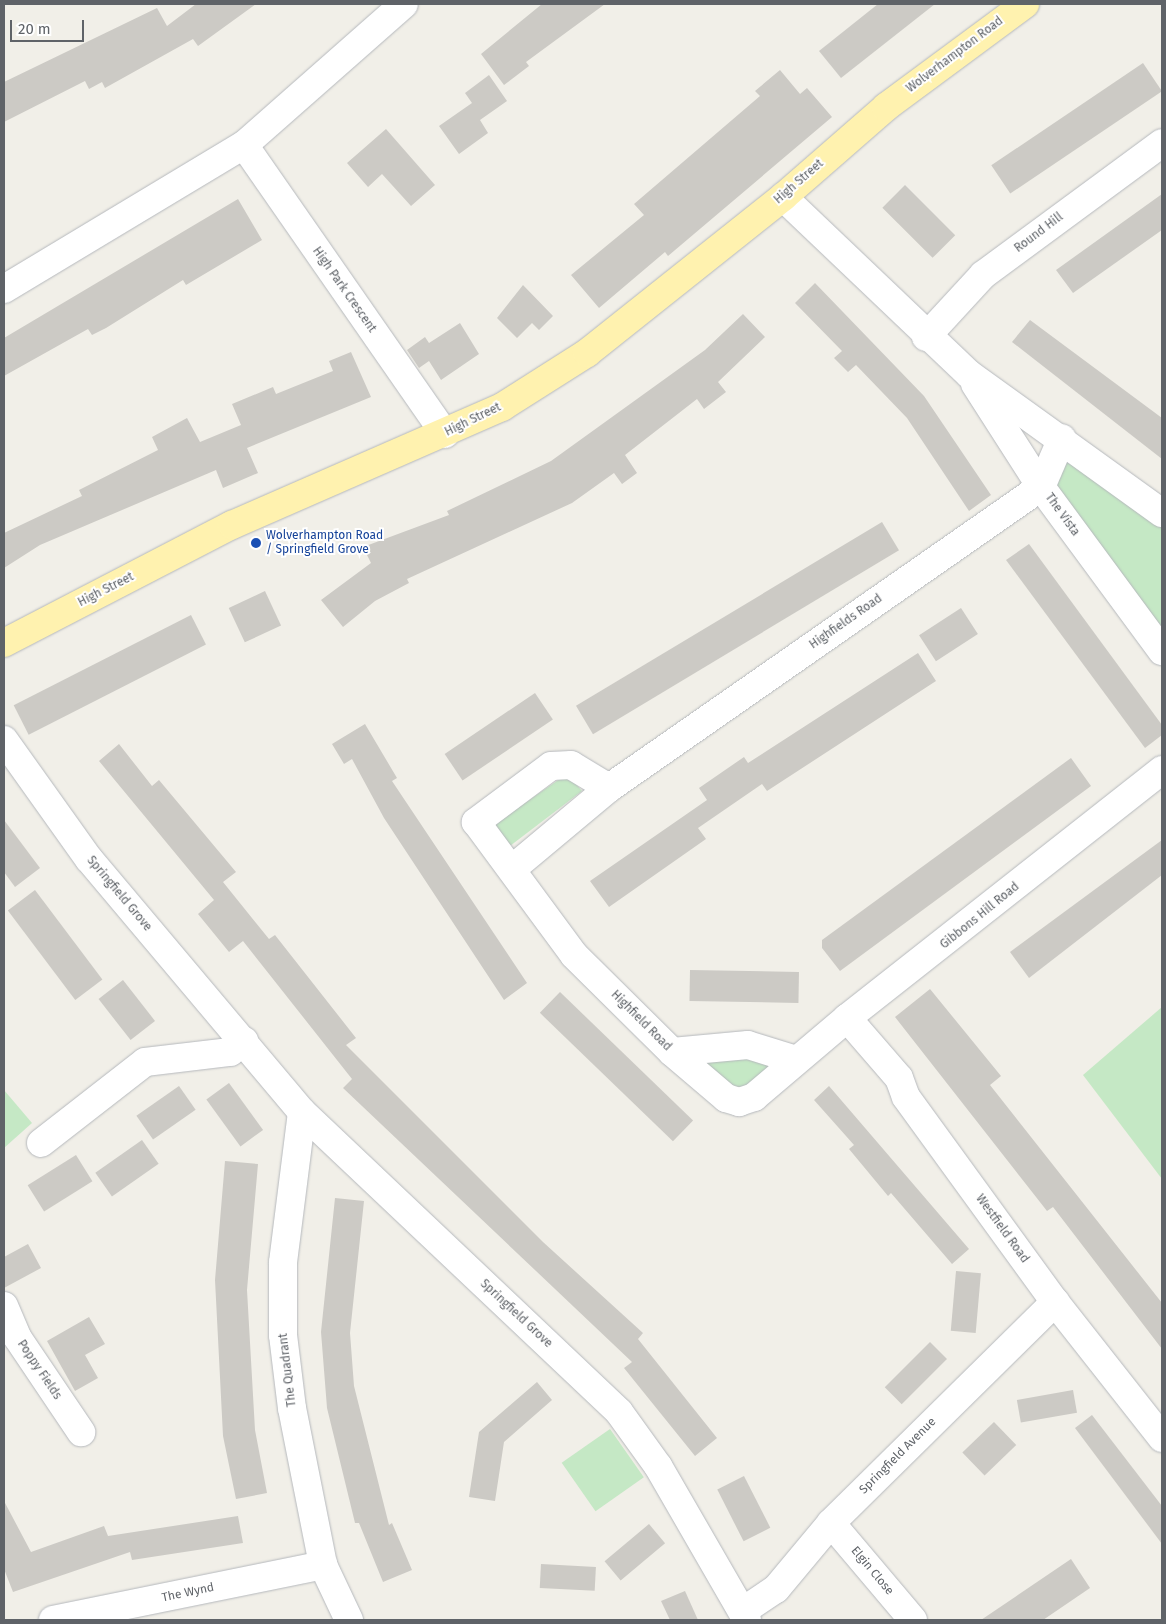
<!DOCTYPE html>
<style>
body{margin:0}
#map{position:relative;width:1166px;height:1624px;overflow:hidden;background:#f1efe8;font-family:"Fira Sans",sans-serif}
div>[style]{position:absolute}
.green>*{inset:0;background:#c5e8c5;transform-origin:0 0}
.building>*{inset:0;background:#cccac5;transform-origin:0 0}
.roads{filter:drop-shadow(0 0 1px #b5b8bc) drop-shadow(0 0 1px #b5b8bc)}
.minor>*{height:28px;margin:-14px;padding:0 14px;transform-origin:14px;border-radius:14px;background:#fff}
.major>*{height:28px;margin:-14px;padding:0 14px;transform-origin:14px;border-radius:14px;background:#fff2af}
.dots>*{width:14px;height:14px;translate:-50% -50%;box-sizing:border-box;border:2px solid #fff;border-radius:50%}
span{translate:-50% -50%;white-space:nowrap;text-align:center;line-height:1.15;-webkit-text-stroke:4px #fff;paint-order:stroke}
.street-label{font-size:12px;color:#5f6368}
.transit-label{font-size:12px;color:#164399}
.left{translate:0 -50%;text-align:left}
.frame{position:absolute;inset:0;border:5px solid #5f6368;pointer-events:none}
.scale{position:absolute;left:10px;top:20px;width:74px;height:22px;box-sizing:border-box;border:2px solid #5f6368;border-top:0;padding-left:6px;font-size:15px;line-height:18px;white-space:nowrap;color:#5f6368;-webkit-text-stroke:4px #fff;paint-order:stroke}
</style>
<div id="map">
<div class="green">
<div style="clip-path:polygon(1069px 452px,1162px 525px,1162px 632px,1057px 485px,1059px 468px)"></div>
<div style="clip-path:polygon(567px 774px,582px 791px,506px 849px,490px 827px)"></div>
<div style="clip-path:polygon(1162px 1007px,1162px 1179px,1083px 1075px)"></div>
<div style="clip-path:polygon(741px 1052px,777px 1065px,749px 1092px,734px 1089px,698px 1057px)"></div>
<div style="clip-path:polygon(4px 1090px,32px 1123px,4px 1148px)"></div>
<div style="left:610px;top:1429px;width:59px;height:59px;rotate:55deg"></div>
</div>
<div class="building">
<div style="clip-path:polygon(196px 4px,256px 4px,198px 46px,193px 39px,105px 88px,102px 82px,89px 89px,85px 81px,4px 122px,4px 82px,157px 8px,167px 26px)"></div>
<div style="clip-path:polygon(542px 4px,605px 4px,526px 62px,529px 66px,504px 85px,481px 54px)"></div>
<div style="clip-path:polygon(878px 4px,935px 4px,841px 78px,819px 51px)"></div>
<div style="left:1143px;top:63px;width:34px;height:183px;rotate:56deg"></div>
<div style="clip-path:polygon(780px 70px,800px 94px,807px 88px,832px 117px,668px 256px,665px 252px,599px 308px,571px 275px,644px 215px,634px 204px,760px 96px,755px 91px)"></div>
<div style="clip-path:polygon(489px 75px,507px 101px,480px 120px,488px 133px,459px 154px,439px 126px,472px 103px,465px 93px)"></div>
<div style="clip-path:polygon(386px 129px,435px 185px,411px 206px,382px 174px,368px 187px,347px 163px)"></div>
<div style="left:905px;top:185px;width:71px;height:32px;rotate:45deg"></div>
<div style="clip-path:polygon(1162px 194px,1162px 230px,1073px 293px,1056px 270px)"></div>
<div style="clip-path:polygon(238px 199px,262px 240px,186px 285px,183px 280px,106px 328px,92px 335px,88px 329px,4px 376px,4px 338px)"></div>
<div style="clip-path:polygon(815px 283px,924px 396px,991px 495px,969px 511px,907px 418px,856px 365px,848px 372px,834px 358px,842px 351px,795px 303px)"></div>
<div style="clip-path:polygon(523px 285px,553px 316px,539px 330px,532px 323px,517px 338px,497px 318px)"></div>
<div style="clip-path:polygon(743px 314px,765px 337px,718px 382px,726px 392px,704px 409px,697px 399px,625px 455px,637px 473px,622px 484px,614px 473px,572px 503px,407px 579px,409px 583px,375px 601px,343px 627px,321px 600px,371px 563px,363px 547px,449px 515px,447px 511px,551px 461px,705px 350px)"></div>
<div style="clip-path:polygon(1030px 320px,1162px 418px,1162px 459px,1012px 342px)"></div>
<div style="clip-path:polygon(460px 323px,479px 354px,441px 380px,429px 361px,419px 368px,407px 350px,425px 337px,429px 343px)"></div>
<div style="clip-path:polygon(351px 352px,371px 397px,247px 448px,258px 473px,223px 488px,216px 470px,40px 545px,4px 568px,4px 533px,82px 496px,79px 490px,158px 450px,152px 437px,187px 418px,200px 442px,241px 425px,232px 404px,273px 387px,276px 394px,333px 371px,329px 361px)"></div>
<div style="left:882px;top:522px;width:33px;height:357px;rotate:59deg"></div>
<div style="clip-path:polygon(1029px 544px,1162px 725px,1162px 735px,1145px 748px,1006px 560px)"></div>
<div style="left:265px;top:591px;width:38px;height:40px;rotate:65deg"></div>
<div style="left:961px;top:608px;width:31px;height:50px;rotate:57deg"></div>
<div style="left:191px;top:615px;width:33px;height:199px;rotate:63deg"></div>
<div style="clip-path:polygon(918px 653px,936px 681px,767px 791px,762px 784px,698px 828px,706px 839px,609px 907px,590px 881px,707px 800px,699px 788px,744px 757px,748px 763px)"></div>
<div style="left:535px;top:693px;width:32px;height:109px;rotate:56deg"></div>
<div style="clip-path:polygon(365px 724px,397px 778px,392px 781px,527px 983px,504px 1000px,384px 818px,352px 759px,344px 764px,332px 744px)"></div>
<div style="clip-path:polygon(119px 744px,152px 786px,159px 780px,236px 872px,223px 882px,269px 939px,275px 935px,356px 1038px,346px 1045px,543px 1242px,643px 1333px,638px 1339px,717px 1438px,695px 1456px,624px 1368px,632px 1362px,343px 1088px,352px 1079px,243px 941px,229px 952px,198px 914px,214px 900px,99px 761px)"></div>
<div style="clip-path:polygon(1071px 758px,1091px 786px,840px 971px,822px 948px,822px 940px)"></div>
<div style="clip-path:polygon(4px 820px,40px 868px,15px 887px,4px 872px)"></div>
<div style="clip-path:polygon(1162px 840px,1162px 875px,1029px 978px,1010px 952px)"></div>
<div style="left:35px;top:890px;width:112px;height:34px;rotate:53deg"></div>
<div style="left:690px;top:970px;width:109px;height:31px;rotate:1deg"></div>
<div style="left:123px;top:980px;width:52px;height:31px;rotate:52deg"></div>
<div style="clip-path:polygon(930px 989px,1001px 1076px,990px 1085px,1162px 1303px,1162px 1349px,1053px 1207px,1047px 1211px,895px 1017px)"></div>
<div style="left:560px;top:992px;width:185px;height:29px;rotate:44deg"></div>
<div style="left:229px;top:1083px;width:58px;height:28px;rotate:54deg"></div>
<div style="left:179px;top:1086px;width:29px;height:52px;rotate:55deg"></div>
<div style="clip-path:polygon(829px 1086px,969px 1249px,952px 1264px,891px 1193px,888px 1196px,849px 1149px,854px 1145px,814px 1100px)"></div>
<div style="left:142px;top:1140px;width:29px;height:57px;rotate:55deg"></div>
<div style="left:76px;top:1155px;width:31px;height:57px;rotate:58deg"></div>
<div style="clip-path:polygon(225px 1161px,258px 1164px,247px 1290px,255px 1430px,267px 1493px,236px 1499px,223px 1436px,215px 1280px)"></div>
<div style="clip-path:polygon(335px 1198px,364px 1201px,350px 1333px,354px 1386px,389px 1525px,392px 1523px,412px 1570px,383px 1582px,359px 1523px,355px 1523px,327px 1408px,321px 1332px)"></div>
<div style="clip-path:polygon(28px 1244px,41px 1268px,4px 1288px,4px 1257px)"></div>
<div style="left:956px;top:1271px;width:25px;height:60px;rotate:5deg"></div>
<div style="clip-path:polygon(89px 1317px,105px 1344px,85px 1355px,98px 1378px,75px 1391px,47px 1341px)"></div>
<div style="left:930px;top:1342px;width:24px;height:64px;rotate:45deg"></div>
<div style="clip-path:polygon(537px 1382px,552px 1400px,504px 1442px,495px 1501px,469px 1497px,479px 1432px)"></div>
<div style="left:1073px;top:1390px;width:23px;height:57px;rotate:80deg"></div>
<div style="clip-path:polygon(1092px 1415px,1162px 1506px,1162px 1544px,1075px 1428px)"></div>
<div style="left:994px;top:1422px;width:32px;height:44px;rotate:46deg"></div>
<div style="left:744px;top:1476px;width:58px;height:30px;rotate:63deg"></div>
<div style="clip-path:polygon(4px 1501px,31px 1552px,104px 1526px,108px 1536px,238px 1516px,243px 1543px,132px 1560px,130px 1552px,13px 1592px,4px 1569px)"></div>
<div style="left:649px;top:1524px;width:25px;height:58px;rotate:50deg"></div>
<div style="clip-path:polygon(1071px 1559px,1090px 1588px,1043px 1620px,981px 1620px)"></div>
<div style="left:541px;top:1564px;width:55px;height:24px;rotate:3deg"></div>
<div style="clip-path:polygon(685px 1591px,698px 1620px,670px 1620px,661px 1601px)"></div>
</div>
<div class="roads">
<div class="minor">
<div style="left:244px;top:145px;width:213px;rotate:-41.4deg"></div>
<div style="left:783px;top:197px;width:257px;rotate:43.6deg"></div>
<div style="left:969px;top:374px;width:238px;rotate:35.8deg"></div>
<div style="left:4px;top:289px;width:280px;rotate:-31deg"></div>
<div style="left:244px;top:145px;width:352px;rotate:55.2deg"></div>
<div style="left:926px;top:337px;width:84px;rotate:-47.4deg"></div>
<div style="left:983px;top:275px;width:222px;rotate:-36.4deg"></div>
<div style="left:975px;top:384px;width:122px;rotate:57.3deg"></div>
<div style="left:1041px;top:487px;width:204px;rotate:53.6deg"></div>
<div style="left:4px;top:740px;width:146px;rotate:54.5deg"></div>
<div style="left:89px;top:859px;width:331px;rotate:49.9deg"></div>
<div style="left:302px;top:1112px;width:436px;rotate:43.4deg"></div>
<div style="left:619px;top:1412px;width:67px;rotate:54.2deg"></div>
<div style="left:658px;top:1466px;width:178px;rotate:60deg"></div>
<div style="left:609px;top:788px;width:44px;rotate:-148.8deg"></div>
<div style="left:571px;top:765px;width:20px;rotate:177deg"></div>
<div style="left:551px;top:766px;width:94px;rotate:143.3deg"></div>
<div style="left:476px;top:822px;width:165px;rotate:53.6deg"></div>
<div style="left:574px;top:955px;width:138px;rotate:44.7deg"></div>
<div style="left:672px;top:1052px;width:71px;rotate:40.4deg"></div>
<div style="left:726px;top:1098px;width:14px;rotate:17deg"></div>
<div style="left:739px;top:1102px;width:16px;rotate:-18deg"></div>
<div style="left:754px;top:1097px;width:122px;rotate:-40.3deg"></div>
<div style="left:847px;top:1018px;width:401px;rotate:-38.2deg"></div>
<div style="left:512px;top:869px;width:126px;rotate:-39.9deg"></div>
<div style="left:609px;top:788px;width:527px;rotate:-34.87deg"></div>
<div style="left:1041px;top:487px;width:53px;rotate:-66.8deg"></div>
<div style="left:847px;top:1018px;width:79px;rotate:49.1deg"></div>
<div style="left:899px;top:1078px;width:20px;rotate:70deg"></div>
<div style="left:906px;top:1097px;width:253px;rotate:54deg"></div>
<div style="left:1055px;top:1302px;width:173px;rotate:51.8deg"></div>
<div style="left:672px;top:1052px;width:76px;rotate:-5.3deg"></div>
<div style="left:748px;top:1045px;width:50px;rotate:17.4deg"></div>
<div style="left:302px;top:1112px;width:152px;rotate:97.2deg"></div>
<div style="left:283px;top:1263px;width:72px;rotate:90deg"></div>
<div style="left:283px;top:1335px;width:74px;rotate:83deg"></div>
<div style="left:292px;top:1408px;width:160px;rotate:78.8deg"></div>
<div style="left:323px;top:1565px;width:61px;rotate:64.7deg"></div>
<div style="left:41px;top:1143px;width:132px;rotate:-37.9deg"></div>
<div style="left:145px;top:1062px;width:86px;rotate:-6.7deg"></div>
<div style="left:230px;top:1052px;width:18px;rotate:-38deg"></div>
<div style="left:4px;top:1306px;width:34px;rotate:67deg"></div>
<div style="left:17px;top:1337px;width:115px;rotate:56deg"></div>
<div style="left:831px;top:1523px;width:127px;rotate:49.8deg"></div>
<div style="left:743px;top:1611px;width:40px;rotate:-34deg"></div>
<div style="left:776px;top:1589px;width:86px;rotate:-50.2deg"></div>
<div style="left:831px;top:1523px;width:315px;rotate:-44.6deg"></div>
<div style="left:53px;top:1620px;width:276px;rotate:-11.5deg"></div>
</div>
<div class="major">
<div style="left:4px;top:643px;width:257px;rotate:-27.4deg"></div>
<div style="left:232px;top:525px;width:295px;rotate:-23.6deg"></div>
<div style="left:502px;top:407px;width:101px;rotate:-32.4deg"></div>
<div style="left:587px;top:353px;width:251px;rotate:-38.5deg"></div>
<div style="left:783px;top:197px;width:137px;rotate:-41.1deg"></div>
<div style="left:886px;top:107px;width:173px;rotate:-36.5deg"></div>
</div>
</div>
<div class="dots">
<div style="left:256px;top:543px;background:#1a4fb4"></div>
</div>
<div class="street-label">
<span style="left:955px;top:55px;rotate:-37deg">Wolverhampton Road</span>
<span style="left:799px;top:182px;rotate:-41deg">High Street</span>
<span style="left:1039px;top:233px;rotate:-37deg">Round Hill</span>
<span style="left:344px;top:290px;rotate:55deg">High Park Crescent</span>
<span style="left:473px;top:420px;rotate:-26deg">High Street</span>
<span style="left:1062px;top:515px;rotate:54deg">The Vista</span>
<span style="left:106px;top:590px;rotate:-27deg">High Street</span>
<span style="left:846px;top:622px;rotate:-35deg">Highfields Road</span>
<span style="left:119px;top:894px;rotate:50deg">Springfield Grove</span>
<span style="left:980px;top:916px;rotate:-39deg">Gibbons Hill Road</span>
<span style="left:641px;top:1021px;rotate:45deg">Highfield Road</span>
<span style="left:1002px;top:1229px;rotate:54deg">Westfield Road</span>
<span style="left:516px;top:1314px;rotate:43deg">Springfield Grove</span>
<span style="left:39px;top:1370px;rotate:56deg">Poppy Fields</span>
<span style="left:288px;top:1370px;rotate:-97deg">The Quadrant</span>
<span style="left:898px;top:1456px;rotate:-45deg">Springfield Avenue</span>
<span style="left:872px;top:1571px;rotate:50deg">Elgin Close</span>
<span style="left:188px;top:1593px;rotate:-12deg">The Wynd</span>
</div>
<div class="transit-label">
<span class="left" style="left:266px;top:543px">Wolverhampton Road<br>/ Springfield Grove</span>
</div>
<div class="frame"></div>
<div class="scale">20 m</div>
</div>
